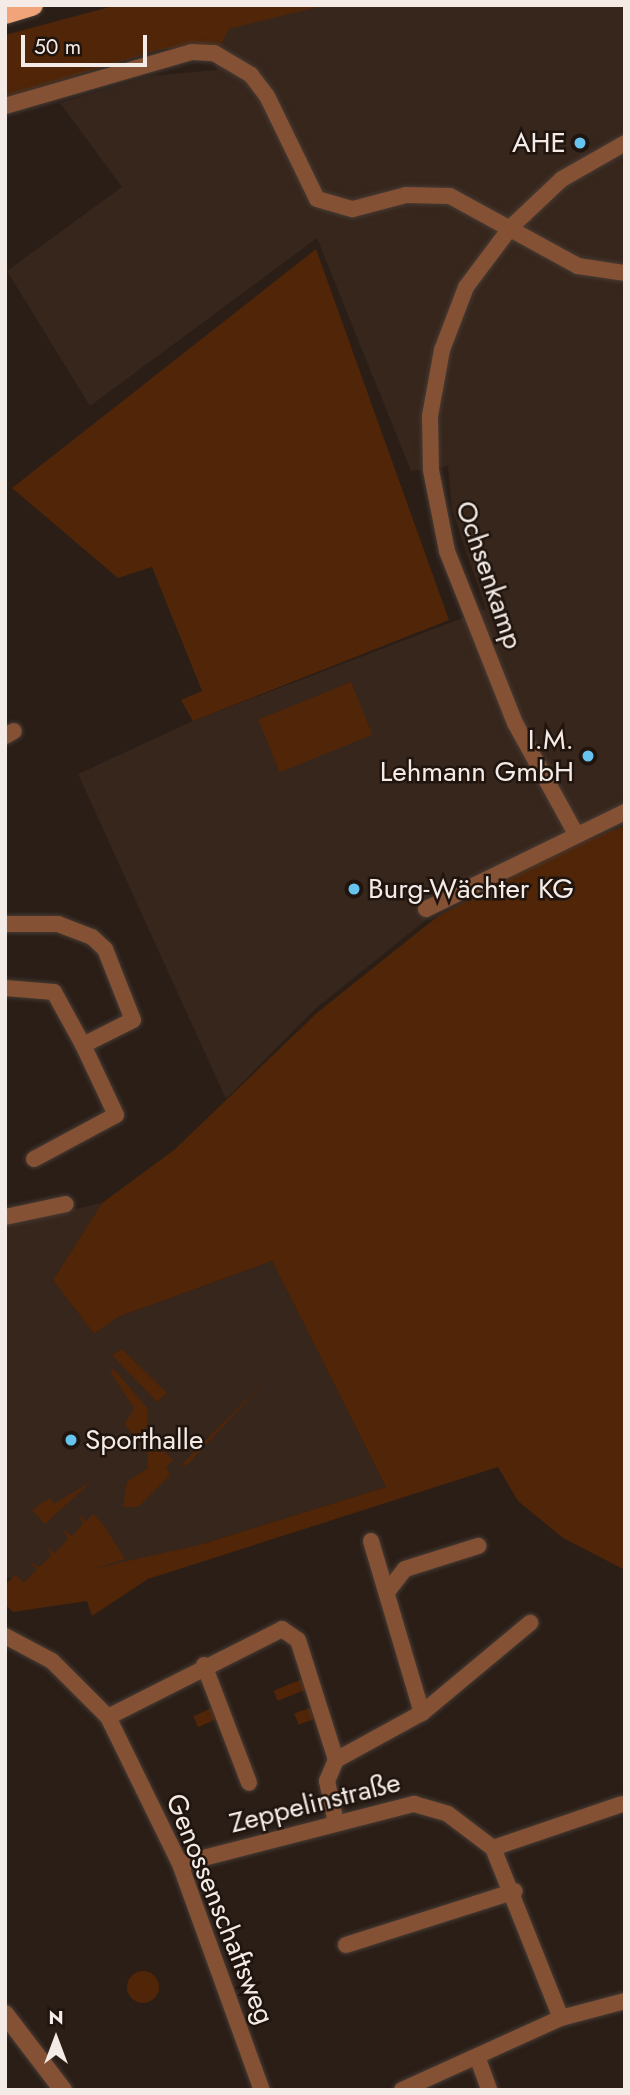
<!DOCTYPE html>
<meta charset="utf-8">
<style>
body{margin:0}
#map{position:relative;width:630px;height:2095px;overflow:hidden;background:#2a1e17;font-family:Jost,sans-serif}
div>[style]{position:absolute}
.built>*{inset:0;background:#37261c}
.green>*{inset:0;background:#502508;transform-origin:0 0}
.round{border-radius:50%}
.roads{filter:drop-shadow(0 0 2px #463b34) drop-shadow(0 0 2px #463b34)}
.minor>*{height:16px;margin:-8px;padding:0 8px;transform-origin:8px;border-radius:8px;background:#855134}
.tertiary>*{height:18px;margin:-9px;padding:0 9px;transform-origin:9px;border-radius:9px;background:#855134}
.motorway>*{height:21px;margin:-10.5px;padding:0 10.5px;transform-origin:10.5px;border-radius:10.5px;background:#f1a479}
.dots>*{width:19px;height:19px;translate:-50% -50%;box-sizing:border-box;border:4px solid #20150e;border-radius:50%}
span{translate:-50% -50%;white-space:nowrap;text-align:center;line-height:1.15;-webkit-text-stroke:5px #20150e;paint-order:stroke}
.poi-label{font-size:28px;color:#f4ebe7}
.right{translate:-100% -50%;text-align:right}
.left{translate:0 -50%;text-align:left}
.street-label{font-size:28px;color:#f4ebe7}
.frame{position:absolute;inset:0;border:7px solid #f4ebe7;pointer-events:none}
.north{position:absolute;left:21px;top:2004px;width:70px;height:70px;-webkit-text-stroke:5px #20150e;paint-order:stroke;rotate:0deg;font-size:19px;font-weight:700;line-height:28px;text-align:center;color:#f4ebe7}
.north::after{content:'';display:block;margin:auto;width:24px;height:32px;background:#f4ebe7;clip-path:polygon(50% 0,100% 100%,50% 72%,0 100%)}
.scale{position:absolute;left:21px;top:35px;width:126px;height:32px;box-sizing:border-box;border:4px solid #f4ebe7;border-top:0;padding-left:9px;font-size:21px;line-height:24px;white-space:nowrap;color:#f4ebe7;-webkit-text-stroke:5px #20150e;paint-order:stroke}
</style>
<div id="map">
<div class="built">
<div style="clip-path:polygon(287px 5px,625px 5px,625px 825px,437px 911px,315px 1009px,226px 1099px,78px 774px,193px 721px,486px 609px,452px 510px,448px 466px,411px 471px,317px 238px,90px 406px,7px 271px,122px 187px,60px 103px,149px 76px,217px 70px,209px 28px)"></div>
<div style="clip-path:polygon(102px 1203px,53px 1280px,94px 1334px,118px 1317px,272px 1261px,386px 1487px,199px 1545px,34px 1583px,5px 1577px,5px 1225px)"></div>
</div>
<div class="green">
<div style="clip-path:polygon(117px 5px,326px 5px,229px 29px,220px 46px,163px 49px,5px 97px,5px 35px)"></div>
<div style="clip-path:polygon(316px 249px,449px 620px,193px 721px,181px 700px,202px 691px,152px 567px,118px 578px,12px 488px)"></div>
<div style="left:351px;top:682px;width:57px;height:100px;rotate:68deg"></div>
<div style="clip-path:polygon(625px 826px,625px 1570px,563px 1538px,518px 1501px,498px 1467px,148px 1579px,92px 1616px,87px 1601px,13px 1612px,5px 1605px,5px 1585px,15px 1575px,24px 1582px,37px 1570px,29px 1561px,39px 1567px,51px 1556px,48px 1547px,55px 1553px,68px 1539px,63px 1529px,72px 1536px,83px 1524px,78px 1514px,86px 1521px,93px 1514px,103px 1524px,125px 1559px,92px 1569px,199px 1545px,386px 1487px,272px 1261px,118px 1317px,94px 1334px,53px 1280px,102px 1203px,174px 1150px,318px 1012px,438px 916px,568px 847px)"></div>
<div style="clip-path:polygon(122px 1349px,167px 1393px,157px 1402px,112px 1355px)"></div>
<div style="clip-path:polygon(114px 1369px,147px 1408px,147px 1426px,135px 1438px,125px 1424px,134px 1408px,110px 1372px)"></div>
<div style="clip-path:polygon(268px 1378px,187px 1465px,181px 1465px)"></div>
<div style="clip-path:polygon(164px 1436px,160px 1447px,173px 1460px,166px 1467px,170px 1475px,138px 1507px,123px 1507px,127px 1482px,148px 1468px,147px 1452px)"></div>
<div style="clip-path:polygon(92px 1481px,45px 1524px,32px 1510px,50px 1498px,54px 1504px)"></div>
<div style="left:305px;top:1678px;width:11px;height:34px;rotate:68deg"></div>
<div style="left:216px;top:1706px;width:12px;height:25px;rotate:66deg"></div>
<div style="left:315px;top:1706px;width:12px;height:22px;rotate:70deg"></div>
<div class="round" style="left:127px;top:1971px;width:32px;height:32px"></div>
</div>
<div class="roads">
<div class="minor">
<div style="left:5px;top:106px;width:195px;rotate:-16.1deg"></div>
<div style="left:192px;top:52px;width:22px;rotate:3deg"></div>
<div style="left:214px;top:53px;width:43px;rotate:30.7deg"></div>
<div style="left:251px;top:75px;width:26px;rotate:53deg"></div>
<div style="left:267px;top:96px;width:114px;rotate:64.1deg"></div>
<div style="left:317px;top:199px;width:37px;rotate:16deg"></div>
<div style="left:353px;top:209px;width:55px;rotate:-14.8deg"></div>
<div style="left:406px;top:195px;width:44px;rotate:1.3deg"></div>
<div style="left:450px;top:196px;width:146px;rotate:28.7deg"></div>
<div style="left:578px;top:266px;width:48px;rotate:8.5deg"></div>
<div style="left:5px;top:736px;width:10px;rotate:-29deg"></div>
<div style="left:576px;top:834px;width:127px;rotate:-118.8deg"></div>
<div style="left:515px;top:723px;width:185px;rotate:-111.6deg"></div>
<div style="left:447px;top:551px;width:83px;rotate:-101.2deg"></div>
<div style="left:431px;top:470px;width:54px;rotate:-91.1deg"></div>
<div style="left:430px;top:416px;width:67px;rotate:-79.7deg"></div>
<div style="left:442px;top:350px;width:67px;rotate:-69.1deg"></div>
<div style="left:466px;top:287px;width:75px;rotate:-53.1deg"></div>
<div style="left:511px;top:227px;width:70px;rotate:-43.3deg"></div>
<div style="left:562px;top:179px;width:73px;rotate:-29.7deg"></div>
<div style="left:426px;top:909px;width:221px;rotate:-26deg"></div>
<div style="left:5px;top:924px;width:53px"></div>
<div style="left:58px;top:924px;width:36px;rotate:21deg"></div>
<div style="left:92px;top:937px;width:18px;rotate:43deg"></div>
<div style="left:105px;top:949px;width:76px;rotate:68.5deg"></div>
<div style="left:133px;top:1020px;width:56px;rotate:153.4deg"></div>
<div style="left:83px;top:1045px;width:60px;rotate:-118.7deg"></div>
<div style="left:54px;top:992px;width:49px;rotate:-175.3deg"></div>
<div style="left:34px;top:1159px;width:93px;rotate:-28.2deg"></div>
<div style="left:116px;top:1115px;width:77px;rotate:-115.2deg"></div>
<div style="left:5px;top:1217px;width:62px;rotate:-12deg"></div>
<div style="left:371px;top:1541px;width:179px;rotate:73.5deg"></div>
<div style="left:387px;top:1592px;width:29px;rotate:-52deg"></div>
<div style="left:405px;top:1569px;width:77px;rotate:-17.5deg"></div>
<div style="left:5px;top:1636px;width:53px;rotate:28deg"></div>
<div style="left:52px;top:1661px;width:79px;rotate:45deg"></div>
<div style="left:108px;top:1717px;width:164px;rotate:63.9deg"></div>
<div style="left:180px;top:1864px;width:240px;rotate:70.1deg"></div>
<div style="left:204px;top:1665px;width:126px;rotate:69.1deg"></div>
<div style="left:108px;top:1717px;width:195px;rotate:-26.8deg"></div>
<div style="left:282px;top:1629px;width:19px;rotate:35deg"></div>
<div style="left:298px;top:1640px;width:126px;rotate:72.4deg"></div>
<div style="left:336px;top:1823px;width:43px;rotate:-102.1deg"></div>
<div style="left:327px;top:1781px;width:23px;rotate:-67deg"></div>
<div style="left:336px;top:1760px;width:98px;rotate:-28.7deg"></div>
<div style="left:422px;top:1713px;width:141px;rotate:-39.8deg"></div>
<div style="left:493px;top:1848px;width:136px;rotate:-18.8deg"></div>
<div style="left:180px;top:1864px;width:242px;rotate:-14.4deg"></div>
<div style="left:414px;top:1804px;width:35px;rotate:16deg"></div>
<div style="left:448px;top:1814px;width:56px;rotate:37.1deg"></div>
<div style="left:493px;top:1848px;width:183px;rotate:68.2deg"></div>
<div style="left:346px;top:1945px;width:177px;rotate:-17.7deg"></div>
<div style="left:478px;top:2059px;width:33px;rotate:70deg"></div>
<div style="left:402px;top:2090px;width:175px;rotate:-24.4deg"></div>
<div style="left:561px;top:2018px;width:66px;rotate:-14.9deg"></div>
</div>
<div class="tertiary">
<div style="left:5px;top:2014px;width:96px;rotate:52.7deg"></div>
</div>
<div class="motorway">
<div style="left:5px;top:13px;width:28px;rotate:-17deg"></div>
</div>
</div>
<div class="dots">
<div style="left:580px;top:143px;background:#66c4ef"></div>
<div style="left:588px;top:756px;background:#66c4ef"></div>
<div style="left:354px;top:889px;background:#66c4ef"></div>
<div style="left:71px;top:1440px;background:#66c4ef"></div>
</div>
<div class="poi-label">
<span class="right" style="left:566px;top:143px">AHE</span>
<span class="right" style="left:574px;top:756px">I.M.<br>Lehmann GmbH</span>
<span class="left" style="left:368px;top:889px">Burg-Wächter KG</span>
<span class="left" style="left:85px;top:1440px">Sporthalle</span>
</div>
<div class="street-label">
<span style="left:489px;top:575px;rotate:71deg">Ochsenkamp</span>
<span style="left:315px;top:1803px;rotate:-14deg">Zeppelinstraße</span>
<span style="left:220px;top:1909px;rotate:68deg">Genossenschaftsweg</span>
</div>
<div class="frame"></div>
<div class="north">N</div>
<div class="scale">50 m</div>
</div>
